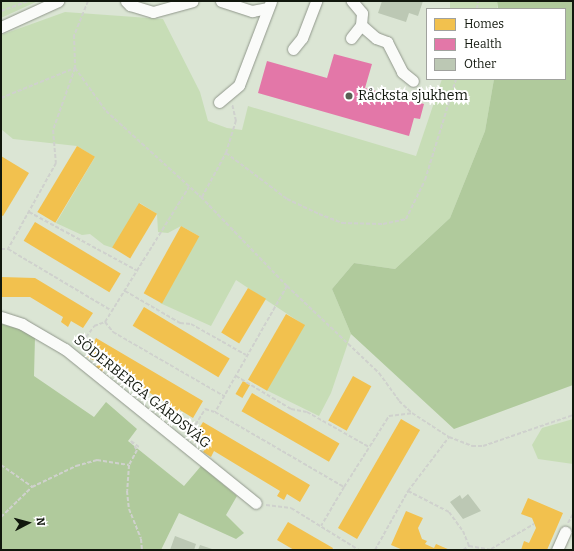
<!DOCTYPE html>
<meta charset="utf-8">
<style>
body{margin:0}
#map{position:relative;width:574px;height:551px;overflow:hidden;background:#dbe5d4;font-family:Bitter,serif}
div>[style]{position:absolute}
.green>*{inset:0;background:#c7ddb6;transform-origin:0 0}
.forest>*{inset:0;background:#b0ca9c}
.homes>*{inset:0;background:#f2c14e;transform-origin:0 0}
.health>*{inset:0;background:#e377a8}
.building>*{inset:0;background:#bcc8b4}
.path>*{height:2px;margin-top:-1px;transform-origin:0;background:repeating-linear-gradient(90deg,#cfd1cd 0 4px,transparent 0 6px)}
.roads{filter:drop-shadow(0 0 1px #90978b) drop-shadow(0 0 1px #90978b)}
.street>*{height:11px;margin:-5.5px;padding:0 5.5px;transform-origin:5.5px;border-radius:5.5px;background:#fafbf9}
.dots>*{width:11px;height:11px;translate:-50% -50%;box-sizing:border-box;border:2px solid #fff;border-radius:50%}
span{translate:-50% -50%;white-space:nowrap;text-align:center;line-height:1.15;-webkit-text-stroke:4px #fff;paint-order:stroke}
.poi-label{font-size:14px;color:#11170d}
.left{translate:0 -50%;text-align:left}
.street-label{font-size:14px;color:#11170d}
.frame{position:absolute;inset:0;border:2px solid #11170d;pointer-events:none}
.legend{position:absolute;left:426px;top:8px;width:140px;height:72px;box-sizing:border-box;background:#fff;border:1px solid #a0a29e;margin:0;padding:5px 7px;list-style:none;font-size:12px;color:#11170d}
.legend li{display:flex;align-items:center;gap:8px;height:20px}
.legend b{width:20px;border:1px solid #a0a29e}
.north{position:absolute;left:8px;top:503px;width:40px;height:40px;-webkit-text-stroke:3px #fff;paint-order:stroke;rotate:84deg;font-size:11px;font-weight:700;line-height:16px;text-align:center;color:#11170d}
.north::after{content:'';display:block;margin:auto;width:14px;height:18px;background:#11170d;clip-path:polygon(50% 0,100% 100%,50% 72%,0 100%)}
</style>
<div id="map">
<div class="green">
<div style="clip-path:polygon(1px 1px,38px 1px,1px 18px)"></div>
<div style="left:450px;top:1px;width:47px;height:9px"></div>
<div style="clip-path:polygon(65px 12px,163px 19px,200px 92px,208px 121px,227px 128px,242px 130px,248px 106px,416px 156px,442px 79px,494px 79px,485px 131px,450px 218px,395px 269px,354px 263px,332px 289px,351px 334px,331px 393px,319px 416px,266px 390px,304px 325px,236px 280px,211px 326px,160px 303px,199px 236px,181px 226px,168px 233px,158px 232px,157px 214px,140px 203px,113px 248px,104px 245px,90px 234px,82px 235px,56px 223px,95px 157px,77px 146px,13px 139px,1px 129px,1px 35px)"></div>
<div style="clip-path:polygon(573px 419px,573px 464px,538px 459px,532px 445px,542px 428px)"></div>
</div>
<div class="forest">
<div style="clip-path:polygon(497px 1px,573px 1px,573px 385px,454px 429px,351px 334px,332px 289px,354px 263px,395px 269px,450px 218px,485px 131px,494px 79px,565px 79px,565px 9px,498px 9px)"></div>
<div style="clip-path:polygon(1px 324px,19px 329px,35px 337px,34px 376px,94px 417px,106px 402px,137px 429px,128px 441px,184px 486px,201px 466px,237px 496px,226px 515px,244px 533px,236px 539px,179px 513px,161px 550px,1px 550px)"></div>
</div>
<div class="homes">
<div style="left:77px;top:146px;width:21px;height:77px;rotate:31deg"></div>
<div style="clip-path:polygon(1px 156px,29px 173px,3px 216px,1px 215px)"></div>
<div style="left:139px;top:203px;width:21px;height:52px;rotate:31deg"></div>
<div style="left:35px;top:222px;width:100px;height:22px;rotate:31deg"></div>
<div style="left:181px;top:226px;width:21px;height:77px;rotate:29deg"></div>
<div style="clip-path:polygon(1px 277px,35px 278px,93px 313px,83px 328px,71px 321px,68px 327px,61px 322px,63px 317px,30px 297px,1px 297px)"></div>
<div style="left:248px;top:288px;width:21px;height:52px;rotate:31deg"></div>
<div style="left:144px;top:307px;width:100px;height:22px;rotate:31deg"></div>
<div style="left:286px;top:314px;width:22px;height:76px;rotate:30deg"></div>
<div style="clip-path:polygon(96px 338px,203px 401px,193px 418px,180px 410px,176px 416px,169px 411px,172px 406px,106px 367px,103px 372px,95px 368px,98px 363px,86px 356px)"></div>
<div style="left:353px;top:376px;width:21px;height:51px;rotate:29deg"></div>
<div style="left:243px;top:381px;width:8px;height:15px;rotate:30deg"></div>
<div style="left:252px;top:393px;width:101px;height:21px;rotate:30deg"></div>
<div style="left:401px;top:419px;width:22px;height:126px;rotate:30deg"></div>
<div style="clip-path:polygon(203px 422px,310px 485px,300px 502px,287px 494px,284px 500px,277px 496px,280px 491px,214px 451px,211px 457px,203px 452px,206px 448px,192px 440px)"></div>
<div style="clip-path:polygon(528px 498px,563px 513px,547px 550px,521px 550px,524px 541px,529px 543px,536px 528px,532px 518px,521px 514px)"></div>
<div style="clip-path:polygon(406px 511px,423px 518px,418px 528px,422px 539px,427px 541px,425px 544px,434px 548px,436px 544px,450px 550px,403px 550px,391px 545px)"></div>
<div style="clip-path:polygon(288px 522px,333px 548px,332px 550px,294px 550px,277px 540px)"></div>
</div>
<div class="health">
<div style="clip-path:polygon(334px 54px,372px 64px,365px 88px,424px 104px,420px 119px,414px 118px,409px 136px,258px 93px,267px 61px,327px 78px)"></div>
</div>
<div class="building">
<div style="clip-path:polygon(382px 1px,423px 1px,418px 16px,409px 13px,406px 22px,378px 13px)"></div>
<div style="clip-path:polygon(468px 494px,481px 511px,463px 519px,450px 502px,460px 495px,462px 499px)"></div>
<div style="clip-path:polygon(175px 536px,196px 544px,194px 550px,170px 550px)"></div>
<div style="clip-path:polygon(200px 545px,215px 550px,198px 550px)"></div>
</div>
<div class="path">
<div style="left:88px;top:1px;width:37px;rotate:112deg"></div>
<div style="left:74px;top:35px;width:33px;rotate:88deg"></div>
<div style="left:75px;top:68px;width:53px;rotate:54.2deg"></div>
<div style="left:106px;top:111px;width:128px;rotate:42.2deg"></div>
<div style="left:201px;top:197px;width:124px;rotate:46deg"></div>
<div style="left:287px;top:286px;width:127px;rotate:43.4deg"></div>
<div style="left:379px;top:373px;width:34px;rotate:54deg"></div>
<div style="left:399px;top:401px;width:18px;rotate:43deg"></div>
<div style="left:412px;top:413px;width:44px;rotate:33deg"></div>
<div style="left:449px;top:437px;width:25px;rotate:21deg"></div>
<div style="left:472px;top:446px;width:11px"></div>
<div style="left:483px;top:446px;width:95px;rotate:-19deg"></div>
<div style="left:477px;top:9px;width:8px;rotate:-83deg"></div>
<div style="left:1px;top:11px;width:29px;rotate:-20deg"></div>
<div style="left:75px;top:68px;width:66px;rotate:109.5deg"></div>
<div style="left:53px;top:130px;width:33px;rotate:85deg"></div>
<div style="left:56px;top:163px;width:98px;rotate:119.2deg"></div>
<div style="left:8px;top:249px;width:121px;rotate:30.8deg"></div>
<div style="left:1px;top:98px;width:80px;rotate:-22.1deg"></div>
<div style="left:226px;top:153px;width:76px;rotate:37deg"></div>
<div style="left:287px;top:199px;width:35px;rotate:25deg"></div>
<div style="left:319px;top:214px;width:25px;rotate:21deg"></div>
<div style="left:342px;top:223px;width:41px;rotate:1.4deg"></div>
<div style="left:383px;top:224px;width:24px;rotate:-12deg"></div>
<div style="left:406px;top:219px;width:43px;rotate:-64deg"></div>
<div style="left:425px;top:180px;width:106px;rotate:-72.9deg"></div>
<div style="left:202px;top:197px;width:50px;rotate:-61.4deg"></div>
<div style="left:226px;top:153px;width:34px;rotate:-73deg"></div>
<div style="left:236px;top:121px;width:17px;rotate:-103deg"></div>
<div style="left:29px;top:212px;width:122px;rotate:28.5deg"></div>
<div style="left:1px;top:249px;width:7px"></div>
<div style="left:287px;top:286px;width:145px;rotate:119.7deg"></div>
<div style="left:215px;top:412px;width:149px;rotate:30.2deg"></div>
<div style="left:344px;top:487px;width:45px;rotate:120.5deg"></div>
<div style="left:125px;top:291px;width:64px;rotate:30.2deg"></div>
<div style="left:180px;top:323px;width:11px;rotate:5deg"></div>
<div style="left:191px;top:324px;width:63px;rotate:29.4deg"></div>
<div style="left:105px;top:322px;width:159px;rotate:-58.1deg"></div>
<div style="left:79px;top:347px;width:26px;rotate:-54deg"></div>
<div style="left:94px;top:326px;width:12px;rotate:-20deg"></div>
<div style="left:105px;top:322px;width:13px;rotate:51deg"></div>
<div style="left:113px;top:332px;width:128px;rotate:30deg"></div>
<div style="left:236px;top:376px;width:64px;rotate:31deg"></div>
<div style="left:291px;top:409px;width:16px;rotate:11deg"></div>
<div style="left:307px;top:412px;width:71px;rotate:29.4deg"></div>
<div style="left:189px;top:435px;width:31px;rotate:-58deg"></div>
<div style="left:205px;top:409px;width:10px;rotate:17deg"></div>
<div style="left:139px;top:447px;width:10px;rotate:-143deg"></div>
<div style="left:131px;top:441px;width:11px;rotate:56deg"></div>
<div style="left:137px;top:450px;width:17px;rotate:118deg"></div>
<div style="left:129px;top:465px;width:26px;rotate:94deg"></div>
<div style="left:127px;top:491px;width:18px;rotate:84deg"></div>
<div style="left:129px;top:509px;width:32px;rotate:68deg"></div>
<div style="left:141px;top:539px;width:11px;rotate:85deg"></div>
<div style="left:1px;top:465px;width:38px;rotate:35deg"></div>
<div style="left:344px;top:487px;width:84px;rotate:-57.6deg"></div>
<div style="left:389px;top:416px;width:23px;rotate:-7deg"></div>
<div style="left:408px;top:491px;width:46px;rotate:27.1deg"></div>
<div style="left:449px;top:512px;width:24px;rotate:54deg"></div>
<div style="left:463px;top:531px;width:16px;rotate:68deg"></div>
<div style="left:469px;top:546px;width:22px;rotate:10deg"></div>
<div style="left:266px;top:505px;width:25px;rotate:7deg"></div>
<div style="left:291px;top:508px;width:80px;rotate:31.7deg"></div>
<div style="left:1px;top:517px;width:43px;rotate:-44.1deg"></div>
<div style="left:32px;top:487px;width:49px;rotate:-25.5deg"></div>
<div style="left:76px;top:466px;width:22px;rotate:-16deg"></div>
<div style="left:97px;top:460px;width:32px;rotate:9deg"></div>
<div style="left:568px;top:523px;width:10px;rotate:-61deg"></div>
<div style="left:491px;top:549px;width:50px;rotate:-30.2deg"></div>
<div style="left:375px;top:550px;width:68px;rotate:-60.8deg"></div>
<div style="left:408px;top:491px;width:68px;rotate:-52.8deg"></div>
<div style="left:463px;top:550px;width:7px;rotate:-34deg"></div>
</div>
<div class="roads">
<div class="street">
<div style="left:126px;top:1px;width:6px;rotate:45deg"></div>
<div style="left:130px;top:5px;width:24px;rotate:17deg"></div>
<div style="left:153px;top:12px;width:41px;rotate:-15.4deg"></div>
<div style="left:221px;top:1px;width:33px;rotate:18deg"></div>
<div style="left:252px;top:11px;width:15px;rotate:-11deg"></div>
<div style="left:361px;top:25px;width:20px;rotate:41deg"></div>
<div style="left:376px;top:38px;width:12px;rotate:20deg"></div>
<div style="left:387px;top:42px;width:34px;rotate:63deg"></div>
<div style="left:402px;top:72px;width:14px;rotate:39deg"></div>
<div style="left:1px;top:27px;width:63px;rotate:-24.5deg"></div>
<div style="left:351px;top:38px;width:16px;rotate:-52deg"></div>
<div style="left:361px;top:25px;width:12px;rotate:-85deg"></div>
<div style="left:362px;top:13px;width:16px;rotate:-130deg"></div>
<div style="left:293px;top:49px;width:14px;rotate:-51deg"></div>
<div style="left:302px;top:38px;width:40px;rotate:-69deg"></div>
<div style="left:219px;top:102px;width:26px;rotate:-40deg"></div>
<div style="left:239px;top:85px;width:90px;rotate:-69.1deg"></div>
<div style="left:1px;top:317px;width:22px;rotate:18deg"></div>
<div style="left:22px;top:324px;width:50px;rotate:30.2deg"></div>
<div style="left:65px;top:349px;width:245px;rotate:38.9deg"></div>
<div style="left:557px;top:550px;width:20px;rotate:-66deg"></div>
</div>
</div>
<div class="dots">
<div style="left:349px;top:96px;background:#585f53"></div>
</div>
<div class="poi-label">
<span class="left" style="left:358px;top:96px">Råcksta sjukhem</span>
</div>
<div class="street-label">
<span style="left:142px;top:392px;rotate:39deg">SÖDERBERGA GÅRDSVÄG</span>
</div>
<div class="frame"></div>
<ul class="legend">
<li><b style="height:11px;background:#f2c14e"></b>Homes</li>
<li><b style="height:11px;background:#e377a8"></b>Health</li>
<li><b style="height:11px;background:#bcc8b4"></b>Other</li>
</ul>
<div class="north">N</div>
</div>
